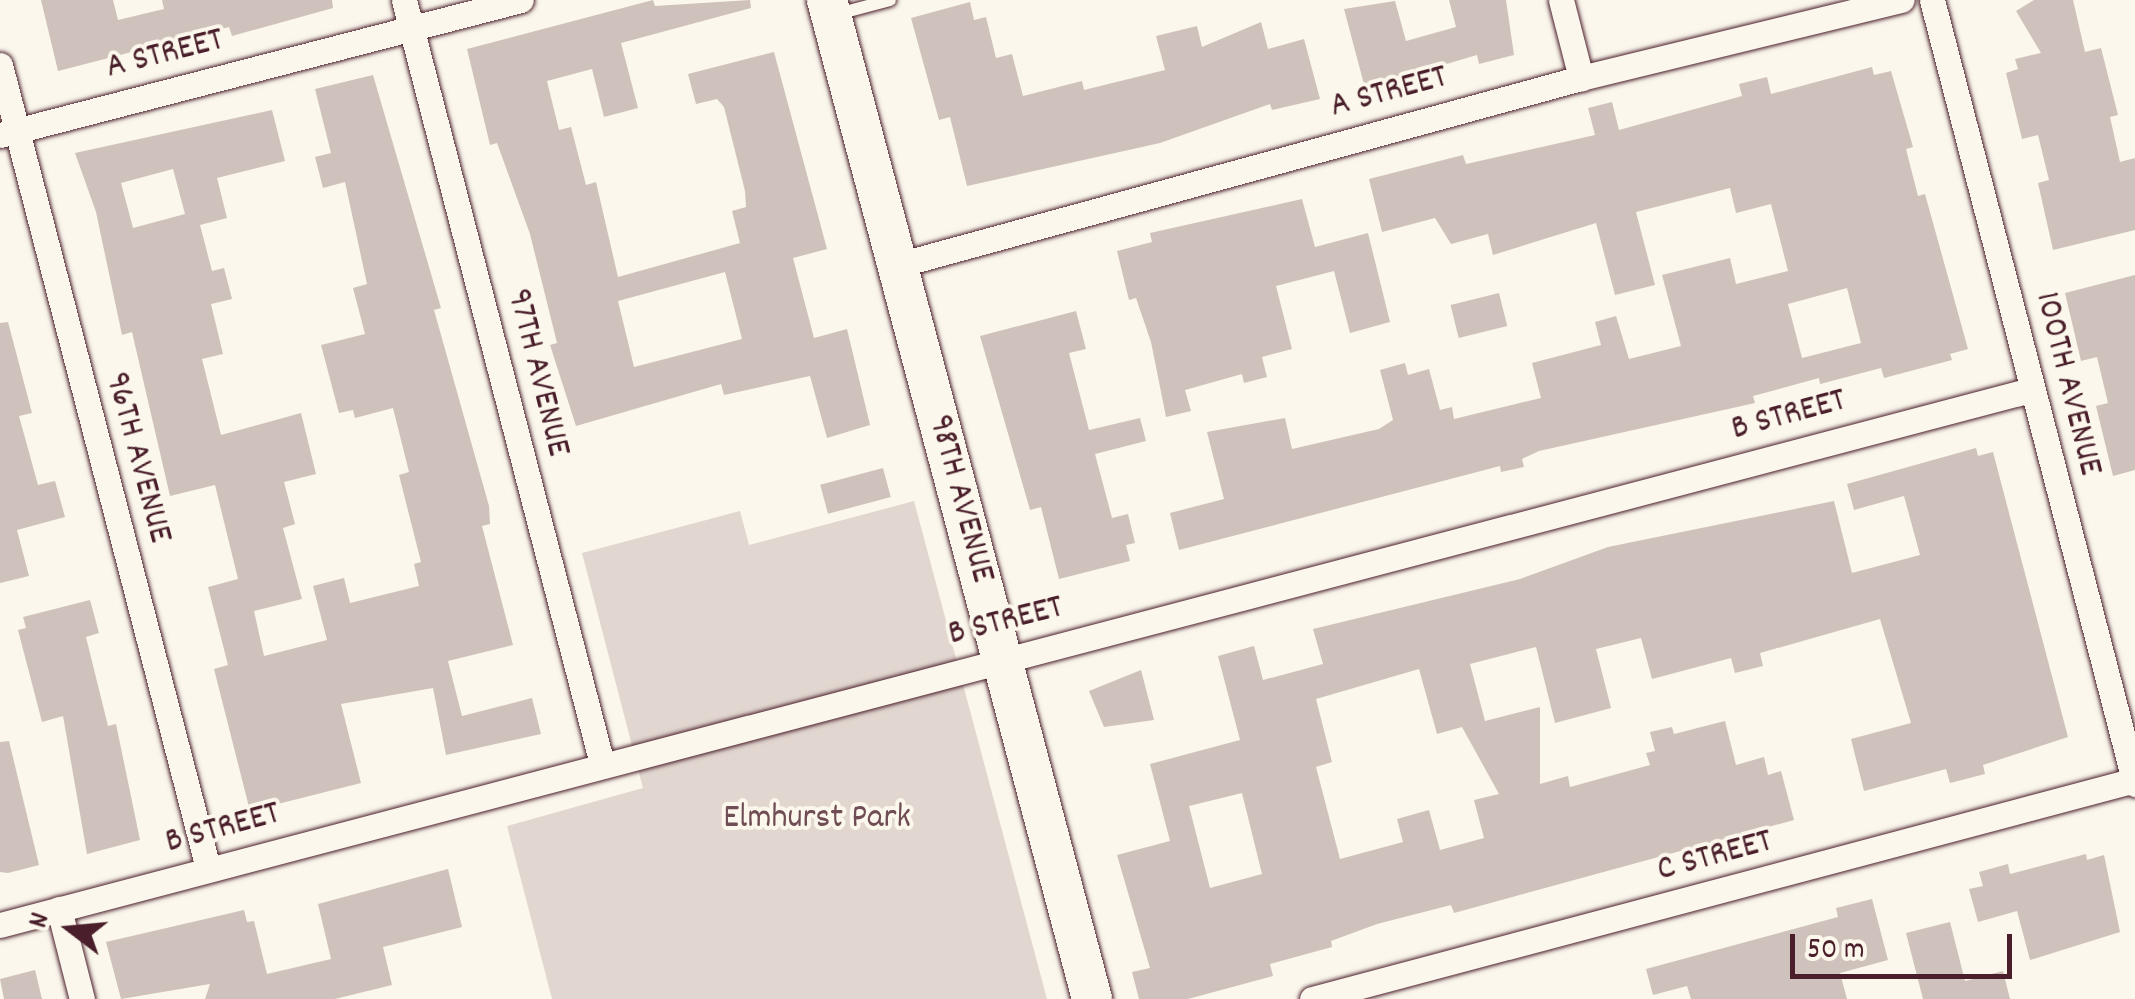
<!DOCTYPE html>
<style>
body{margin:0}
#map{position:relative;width:2135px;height:999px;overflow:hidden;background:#fbf7ec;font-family:Dekko,sans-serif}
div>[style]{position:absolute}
.green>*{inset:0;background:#e2d7d0}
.building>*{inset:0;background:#cfc2bc;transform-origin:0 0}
.roads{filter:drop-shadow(0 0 2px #4a1f2b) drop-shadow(0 0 2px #4a1f2b)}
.service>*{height:12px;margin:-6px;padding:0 6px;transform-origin:6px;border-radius:6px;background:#fbf7ec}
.minor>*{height:25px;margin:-12.5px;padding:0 12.5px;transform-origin:12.5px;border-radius:12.5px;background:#fbf7ec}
.primary>*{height:40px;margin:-20px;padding:0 20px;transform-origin:20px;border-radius:20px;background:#fbf7ec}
span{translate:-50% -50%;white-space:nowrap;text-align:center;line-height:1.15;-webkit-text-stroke:8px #fbf7ec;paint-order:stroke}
.street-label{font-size:35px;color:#4a1f2b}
.park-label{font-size:35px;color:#704d54}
.north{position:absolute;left:20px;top:879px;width:100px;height:100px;-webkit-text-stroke:8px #fbf7ec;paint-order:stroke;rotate:286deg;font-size:28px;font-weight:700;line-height:40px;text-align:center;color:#4a1f2b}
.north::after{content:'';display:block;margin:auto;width:35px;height:45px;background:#4a1f2b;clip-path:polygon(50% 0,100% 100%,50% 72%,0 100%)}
.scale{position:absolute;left:1790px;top:934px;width:222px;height:45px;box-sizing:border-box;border:5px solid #4a1f2b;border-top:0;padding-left:12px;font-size:30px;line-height:35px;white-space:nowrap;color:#4a1f2b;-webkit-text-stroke:8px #fbf7ec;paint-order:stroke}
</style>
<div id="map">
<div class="green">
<div style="clip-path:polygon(914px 501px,1047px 999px,552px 999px,507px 826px,643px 788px,582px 553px,740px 511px,749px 545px)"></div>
</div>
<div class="building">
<div style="clip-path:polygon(41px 0,113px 0,118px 20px,164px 9px,162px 0,332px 0,333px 8px,232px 36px,229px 27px,58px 71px)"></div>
<div style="clip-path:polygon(evenodd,653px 0,655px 6px,750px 0,751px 8px,621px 43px,638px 108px,604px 117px,592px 69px,547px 81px,559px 130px,571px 127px,586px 185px,596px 182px,618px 277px,740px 243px,732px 211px,746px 207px,745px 191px,724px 107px,717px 99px,696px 104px,688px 74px,774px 52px,827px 249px,793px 258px,814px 338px,847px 329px,870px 425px,827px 438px,810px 376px,724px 395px,721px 384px,576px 426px,550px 345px,557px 343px,530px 234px,497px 143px,490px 145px,467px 49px,653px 0,725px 272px,742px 339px,634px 367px,618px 301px,725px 272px)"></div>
<div style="clip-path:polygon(1449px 0,1506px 0,1514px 55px,1479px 64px,1477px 55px,1365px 88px,1344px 9px,1395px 1px,1406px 41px,1456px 27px)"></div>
<div style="clip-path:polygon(2034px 0,2073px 0,2085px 52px,2101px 48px,2118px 115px,2110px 117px,2120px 162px,2135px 158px,2135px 230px,2053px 250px,2038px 183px,2049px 180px,2038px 135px,2022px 139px,2006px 73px,2018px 69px,2015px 59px,2041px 53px,2016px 11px)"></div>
<div style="clip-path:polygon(970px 2px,974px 20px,986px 17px,996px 58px,1012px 54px,1023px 96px,1082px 81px,1084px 90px,1165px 70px,1156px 36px,1197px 26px,1202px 47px,1261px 22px,1268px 49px,1304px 39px,1320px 99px,1272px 110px,1270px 104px,1160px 143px,967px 186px,950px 117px,939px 120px,911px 18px)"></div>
<div style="clip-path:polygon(evenodd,1872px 67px,1874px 75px,1891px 71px,1913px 147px,1906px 149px,1918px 196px,1925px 194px,1968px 349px,1950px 354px,1952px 360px,1884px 378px,1881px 368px,1820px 384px,1819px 378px,1753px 396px,1755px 403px,1539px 451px,1522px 459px,1524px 467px,1501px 472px,1500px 466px,1179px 550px,1170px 513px,1224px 499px,1207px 432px,1285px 418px,1292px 449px,1379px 429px,1393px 420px,1380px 370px,1405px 363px,1408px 375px,1429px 369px,1440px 410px,1452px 407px,1454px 419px,1541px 398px,1532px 363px,1601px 345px,1595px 322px,1616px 316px,1629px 359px,1681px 346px,1662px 275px,1730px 258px,1736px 284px,1788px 271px,1771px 204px,1736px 213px,1730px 188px,1636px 212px,1655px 285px,1615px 295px,1596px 223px,1493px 255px,1488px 234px,1451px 244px,1435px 218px,1382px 232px,1369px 179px,1463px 155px,1466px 164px,1595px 135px,1588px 108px,1612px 102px,1619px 130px,1742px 96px,1739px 84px,1767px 77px,1771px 94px,1872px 67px,1847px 288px,1861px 343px,1802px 358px,1788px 304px,1847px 288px)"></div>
<div style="clip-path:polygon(evenodd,373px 75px,441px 308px,434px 310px,489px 506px,490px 524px,482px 526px,513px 645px,448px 661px,462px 716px,532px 698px,541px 734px,446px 755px,433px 688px,341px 704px,361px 783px,250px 811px,214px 669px,228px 665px,208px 587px,238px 579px,215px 485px,170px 496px,132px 332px,122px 335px,96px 212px,75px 153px,272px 110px,285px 161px,217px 178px,227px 218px,200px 225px,212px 271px,224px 268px,232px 299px,211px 304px,223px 354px,202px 359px,221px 435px,301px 413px,316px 474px,284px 482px,295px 524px,283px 528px,302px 599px,254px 611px,264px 656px,327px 640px,313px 586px,344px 578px,350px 603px,419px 586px,414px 564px,421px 562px,399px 475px,409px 472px,393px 408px,355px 418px,353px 410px,339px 413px,321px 345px,365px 334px,353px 288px,367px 284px,345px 182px,323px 188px,315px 157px,331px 153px,315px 89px,373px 75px,173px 169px,185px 214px,133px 228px,121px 183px,173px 169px)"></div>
<div style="clip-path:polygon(1302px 199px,1315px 247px,1368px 233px,1390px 322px,1350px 333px,1334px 271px,1276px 286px,1292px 349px,1262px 357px,1267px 377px,1244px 383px,1242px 374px,1185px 390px,1191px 411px,1166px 417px,1151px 342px,1136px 298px,1129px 300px,1117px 251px,1152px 242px,1150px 233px)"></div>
<div style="clip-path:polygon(2135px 275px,2135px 470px,2113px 476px,2096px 406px,2108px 403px,2097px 357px,2081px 361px,2065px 293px)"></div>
<div style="left:1499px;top:293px;width:34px;height:50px;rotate:76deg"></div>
<div style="clip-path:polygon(1076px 311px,1086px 349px,1069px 353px,1089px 430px,1140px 418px,1146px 441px,1095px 454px,1112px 518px,1128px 514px,1135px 543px,1126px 545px,1130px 561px,1059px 579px,1041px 507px,1030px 510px,980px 336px)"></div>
<div style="clip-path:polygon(8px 322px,32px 413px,19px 416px,38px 485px,55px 481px,65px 517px,17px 530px,29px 576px,0 583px,0 323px)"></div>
<div style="clip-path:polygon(evenodd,1976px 448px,1978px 456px,1993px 452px,2068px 737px,1983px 765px,1985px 774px,1950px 783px,1946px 769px,1864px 791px,1851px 739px,1911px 723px,1880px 619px,1760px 653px,1763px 666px,1735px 673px,1731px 658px,1652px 679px,1641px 638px,1596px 649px,1611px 708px,1555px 723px,1536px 647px,1470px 664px,1485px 721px,1540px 707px,1540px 784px,1568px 776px,1570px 787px,1650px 765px,1646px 753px,1655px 751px,1650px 732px,1672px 727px,1674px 734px,1725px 721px,1736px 765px,1764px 757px,1768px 775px,1781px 771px,1794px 820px,1454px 913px,1451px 905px,1377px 924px,1331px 941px,1332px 947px,1270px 964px,1273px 976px,1188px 999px,1139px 999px,1132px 972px,1150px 968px,1117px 855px,1170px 841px,1150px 764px,1240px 740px,1218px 656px,1254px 646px,1263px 680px,1323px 664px,1313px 629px,1520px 579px,1608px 547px,1834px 501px,1852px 573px,1920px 555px,1904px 496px,1854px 510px,1847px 484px,1976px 448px,1419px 669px,1437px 734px,1462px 727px,1499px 794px,1474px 800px,1484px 838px,1440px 850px,1429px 810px,1397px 819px,1403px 842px,1340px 859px,1316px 767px,1332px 762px,1316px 699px,1419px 669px,1976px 448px,1242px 793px,1262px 874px,1210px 888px,1189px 806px,1242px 793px)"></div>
<div style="left:883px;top:468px;width:30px;height:65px;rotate:75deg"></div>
<div style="clip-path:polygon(90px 600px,99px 633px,86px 637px,108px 726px,116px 724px,140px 840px,87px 854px,63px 716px,42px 722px,18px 630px,26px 628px,23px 617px)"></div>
<div style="clip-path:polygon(1141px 670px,1154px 720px,1104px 727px,1089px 691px)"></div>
<div style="clip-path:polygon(9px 741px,39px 865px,8px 873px,0 872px,0 742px)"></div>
<div style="clip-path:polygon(2086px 854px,2087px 860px,2104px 855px,2120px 932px,2030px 960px,2017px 911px,1978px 922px,1969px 889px,1983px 886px,1979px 872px,2008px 864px,2010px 874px)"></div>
<div style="clip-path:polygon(448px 869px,462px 927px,383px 947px,392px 985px,335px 999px,205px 999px,210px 984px,121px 999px,106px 942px,244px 910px,247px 922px,254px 921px,267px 974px,331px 959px,318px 904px)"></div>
<div style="clip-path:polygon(1872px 899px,1888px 960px,1840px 973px,1847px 999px,1691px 999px,1687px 986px,1653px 995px,1646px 969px,1838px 917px,1836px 908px)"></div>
<div style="clip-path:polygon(1950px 922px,1965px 981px,2003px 971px,2010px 999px,1923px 999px,1906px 933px)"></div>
<div style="clip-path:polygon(35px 970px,42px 999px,4px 999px,0 979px)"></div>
</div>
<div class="roads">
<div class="service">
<div style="left:834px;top:15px;width:58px;rotate:-15deg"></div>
</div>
<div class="minor">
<div style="left:404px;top:0;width:789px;rotate:75.47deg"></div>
<div style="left:1561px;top:0;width:81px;rotate:75.6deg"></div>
<div style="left:1932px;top:0;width:810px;rotate:75.48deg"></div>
<div style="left:0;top:65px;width:830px;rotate:75.48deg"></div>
<div style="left:0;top:135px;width:538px;rotate:-14.53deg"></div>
<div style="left:898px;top:265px;width:708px;rotate:-15.31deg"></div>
<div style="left:1581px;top:78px;width:330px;rotate:-13.7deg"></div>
<div style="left:59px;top:909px;width:93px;rotate:75.7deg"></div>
<div style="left:0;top:925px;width:2100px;rotate:-14.76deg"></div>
<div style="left:1312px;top:999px;width:852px;rotate:-14.9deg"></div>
</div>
<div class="primary">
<div style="left:827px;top:0;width:1034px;rotate:75.14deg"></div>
</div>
</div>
<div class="street-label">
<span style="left:165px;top:55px;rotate:-14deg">A STREET</span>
<span style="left:1389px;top:93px;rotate:-15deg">A STREET</span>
<span style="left:537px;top:373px;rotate:76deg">97TH AVENUE</span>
<span style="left:2067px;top:384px;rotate:76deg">100TH AVENUE</span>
<span style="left:1789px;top:416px;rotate:-15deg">B STREET</span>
<span style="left:137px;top:458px;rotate:75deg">96TH AVENUE</span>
<span style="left:960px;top:499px;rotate:75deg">98TH AVENUE</span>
<span style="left:1006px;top:622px;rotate:-14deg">B STREET</span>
<span style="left:223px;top:829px;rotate:-15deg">B STREET</span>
<span style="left:1715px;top:857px;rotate:-15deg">C STREET</span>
</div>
<div class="park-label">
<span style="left:817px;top:819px">Elmhurst Park</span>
</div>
<div class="north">N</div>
<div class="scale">50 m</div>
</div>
